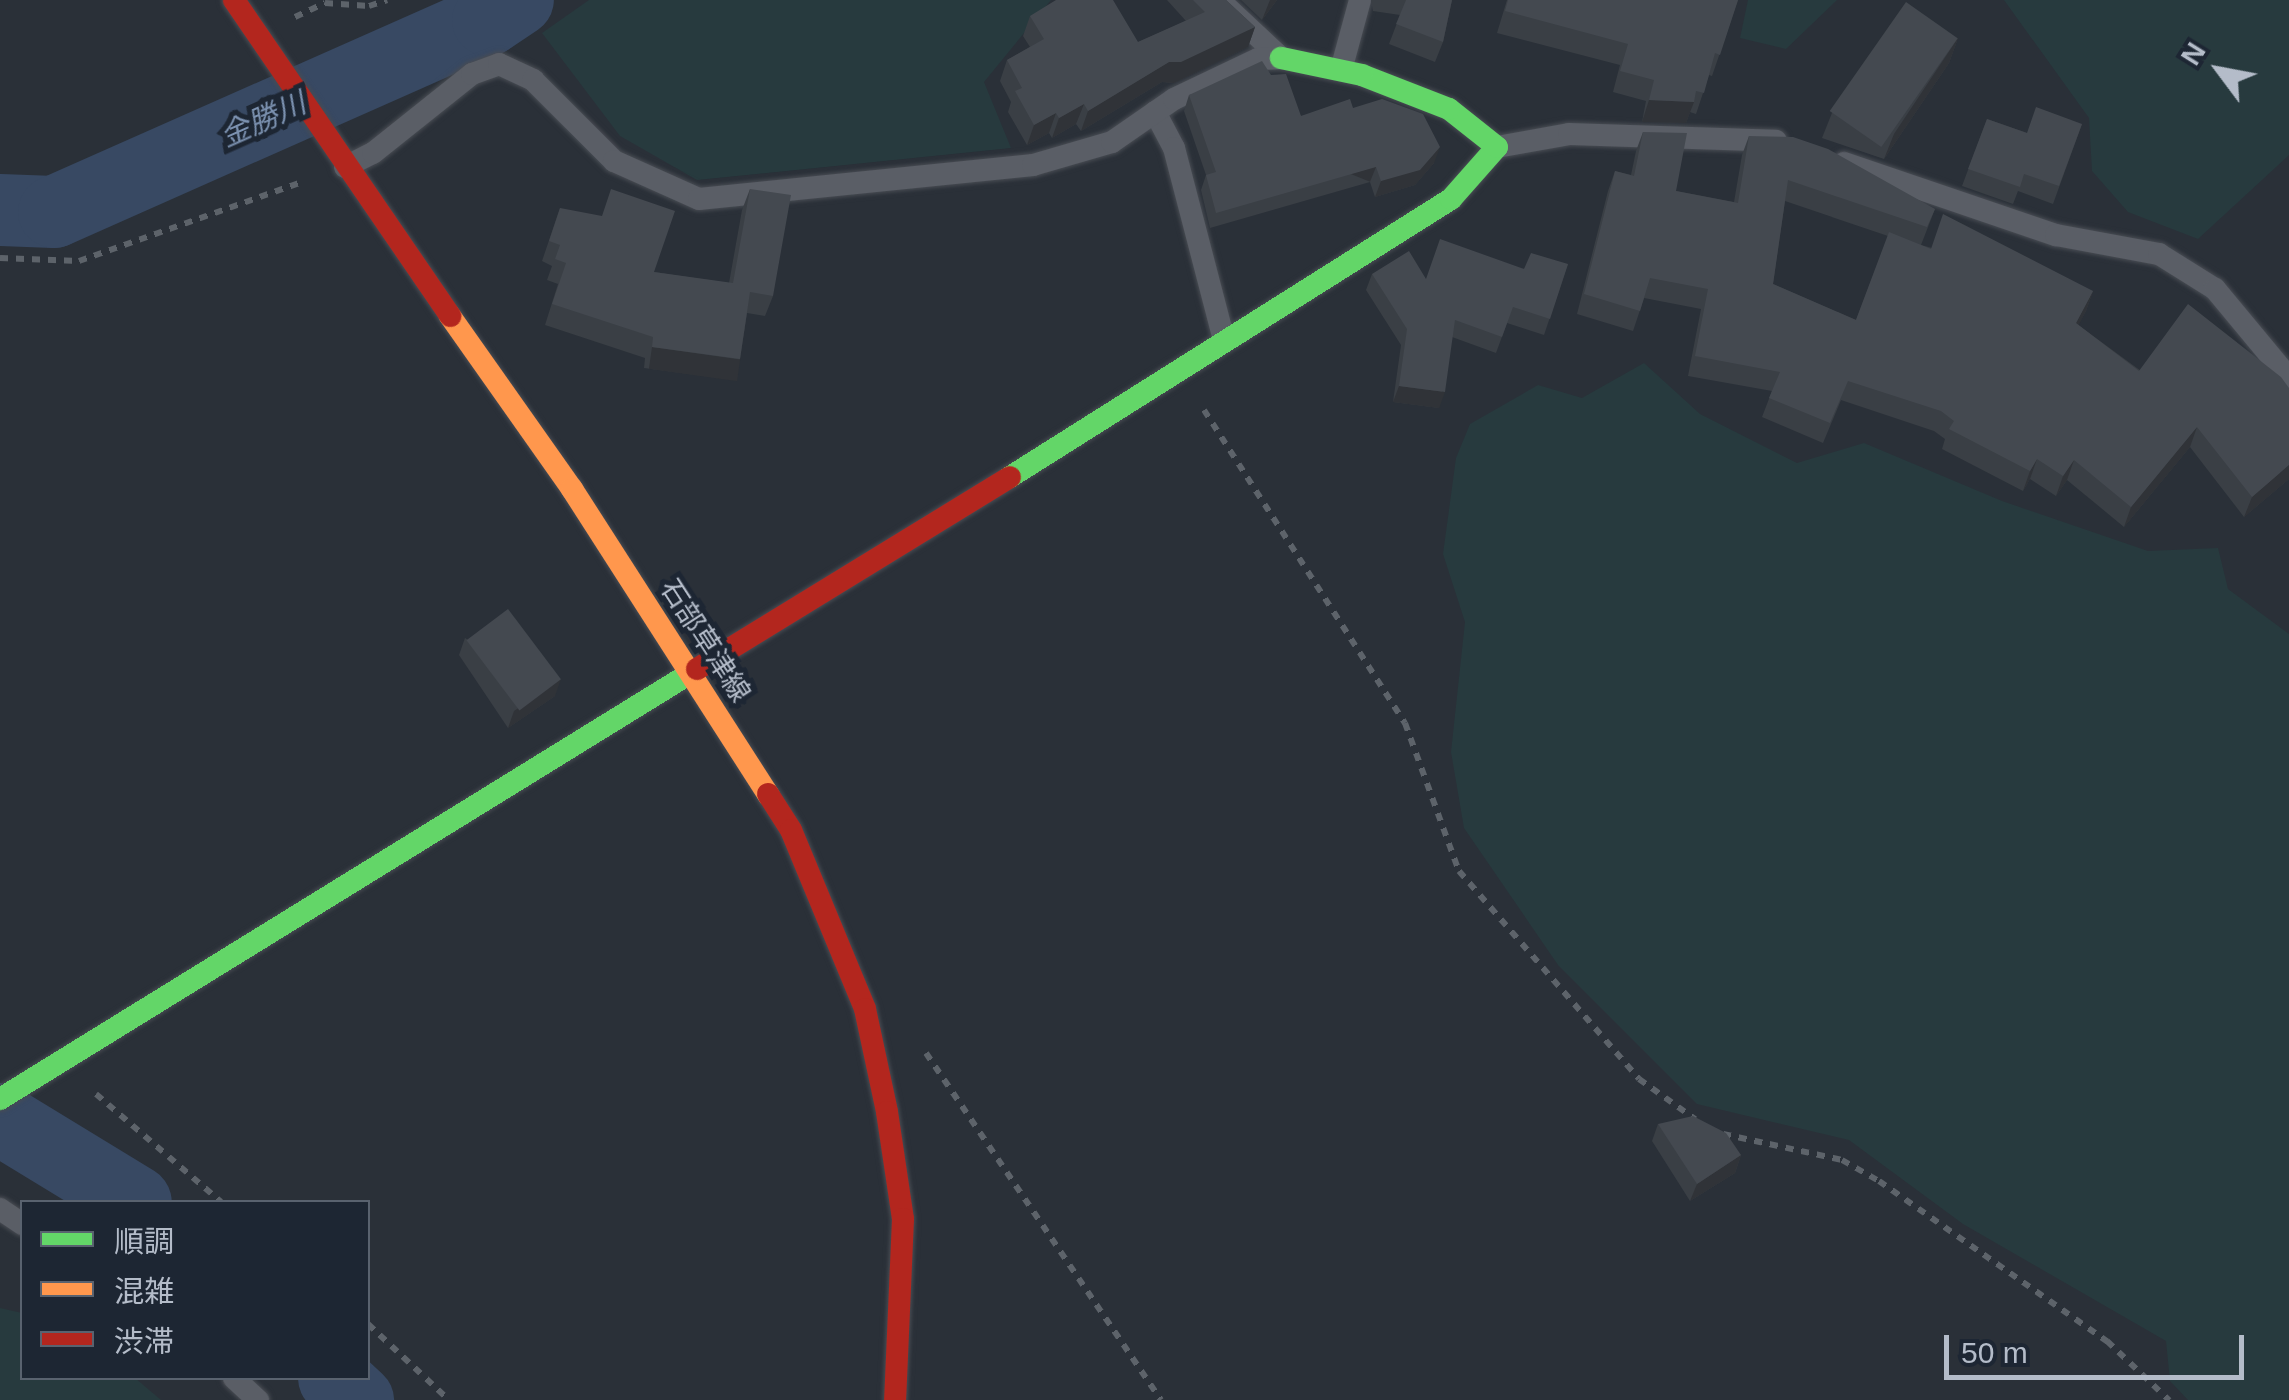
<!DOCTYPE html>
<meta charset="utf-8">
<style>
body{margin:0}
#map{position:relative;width:2289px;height:1400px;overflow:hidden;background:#2a3038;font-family:Helvetica,"Noto Sans JP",sans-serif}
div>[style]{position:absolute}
.green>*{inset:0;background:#273a3e}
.river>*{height:72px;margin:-36px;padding:0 36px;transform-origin:36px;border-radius:36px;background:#384963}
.path>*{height:6px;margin-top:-3px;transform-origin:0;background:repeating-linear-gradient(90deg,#5d636a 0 8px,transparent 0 16px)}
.roads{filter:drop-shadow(0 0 2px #484c53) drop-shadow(0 0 2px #484c53)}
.lane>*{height:22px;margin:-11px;padding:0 11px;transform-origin:11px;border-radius:11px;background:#5a5e66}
.fast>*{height:22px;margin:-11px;padding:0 11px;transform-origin:11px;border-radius:11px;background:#63d668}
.slow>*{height:22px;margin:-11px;padding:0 11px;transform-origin:11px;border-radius:11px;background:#ff974d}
.jam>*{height:22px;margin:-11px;padding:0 11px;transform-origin:11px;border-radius:11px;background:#b3261e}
.wall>*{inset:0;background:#3a3f45}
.shaded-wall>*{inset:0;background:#303338;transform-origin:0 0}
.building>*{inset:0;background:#444950;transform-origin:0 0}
span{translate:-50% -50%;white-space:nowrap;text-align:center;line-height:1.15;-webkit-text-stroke:10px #1d2633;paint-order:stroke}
.street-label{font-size:28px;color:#b4bcc9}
.water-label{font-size:30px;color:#7c92b1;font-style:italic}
.legend{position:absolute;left:20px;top:1200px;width:350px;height:180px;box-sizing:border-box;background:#1d2633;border:2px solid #59626f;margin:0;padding:12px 18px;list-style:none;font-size:30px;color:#b4bcc9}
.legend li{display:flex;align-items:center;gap:20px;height:50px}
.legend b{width:50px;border:2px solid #59626f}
.north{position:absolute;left:2169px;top:20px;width:100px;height:100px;-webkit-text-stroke:8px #1d2633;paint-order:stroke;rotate:302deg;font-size:28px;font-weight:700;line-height:40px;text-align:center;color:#b4bcc9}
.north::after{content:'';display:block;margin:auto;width:35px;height:45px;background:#b4bcc9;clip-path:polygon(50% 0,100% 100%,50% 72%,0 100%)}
.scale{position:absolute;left:1944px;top:1335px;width:300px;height:45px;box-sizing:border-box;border:5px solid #b4bcc9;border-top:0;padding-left:12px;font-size:30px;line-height:35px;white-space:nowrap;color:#b4bcc9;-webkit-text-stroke:8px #1d2633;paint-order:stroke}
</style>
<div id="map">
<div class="green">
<div style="clip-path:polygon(589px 0,1051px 0,984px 82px,1011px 148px,697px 180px,620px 136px,542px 33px)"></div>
<div style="clip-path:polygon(1748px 0,1837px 0,1786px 49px,1740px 38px)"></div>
<div style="clip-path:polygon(2004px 0,2289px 0,2289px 155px,2198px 239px,2128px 212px,2092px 171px,2089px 118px)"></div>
<div style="clip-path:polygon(1644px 363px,1700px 414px,1797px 463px,1864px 443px,2002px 501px,2148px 551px,2218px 548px,2228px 589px,2289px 634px,2289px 1400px,2188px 1400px,2170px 1381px,2166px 1341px,1963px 1224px,1849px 1140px,1697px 1104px,1558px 965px,1464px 828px,1451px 752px,1465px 622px,1443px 554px,1456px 458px,1470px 424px,1538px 385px,1582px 398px)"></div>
<div style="clip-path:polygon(0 1308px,22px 1313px,22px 1378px,135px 1378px,161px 1400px,0 1400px)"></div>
</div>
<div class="river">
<div style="left:0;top:210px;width:54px;rotate:2.1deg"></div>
<div style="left:54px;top:212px;width:475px;rotate:-23.9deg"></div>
<div style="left:488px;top:20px;width:36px;rotate:-34deg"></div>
<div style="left:0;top:1119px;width:159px;rotate:31.4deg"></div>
<div style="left:334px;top:1378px;width:33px;rotate:43deg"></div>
</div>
<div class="path">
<div style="left:295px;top:17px;width:33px;rotate:-25deg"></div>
<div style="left:325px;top:3px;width:44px;rotate:3.9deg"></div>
<div style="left:369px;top:6px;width:19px;rotate:-18deg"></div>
<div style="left:0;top:258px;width:79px;rotate:2.2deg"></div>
<div style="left:79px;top:261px;width:237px;rotate:-19.5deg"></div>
<div style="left:1204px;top:410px;width:372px;rotate:57.3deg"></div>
<div style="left:1405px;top:723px;width:158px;rotate:70deg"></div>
<div style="left:1459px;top:871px;width:275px;rotate:49.1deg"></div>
<div style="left:1639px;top:1079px;width:69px;rotate:35.5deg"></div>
<div style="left:926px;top:1053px;width:419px;rotate:55.9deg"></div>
<div style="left:96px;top:1094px;width:165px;rotate:40.8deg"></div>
<div style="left:1723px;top:1134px;width:122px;rotate:12.3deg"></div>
<div style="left:1842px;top:1160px;width:43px;rotate:29.6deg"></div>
<div style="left:1879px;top:1181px;width:279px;rotate:35.1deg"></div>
<div style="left:2107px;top:1341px;width:86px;rotate:43.6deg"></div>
<div style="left:368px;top:1324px;width:111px;rotate:43.2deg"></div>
</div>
<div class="roads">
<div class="lane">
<div style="left:1219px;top:0;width:85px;rotate:43.1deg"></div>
<div style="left:1341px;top:70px;width:73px;rotate:-74.8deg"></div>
<div style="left:1155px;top:112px;width:41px;rotate:62.2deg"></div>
<div style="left:1174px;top:148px;width:198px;rotate:75.4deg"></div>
<div style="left:1497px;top:147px;width:73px;rotate:-10.2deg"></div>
<div style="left:1569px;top:134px;width:207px;rotate:1.9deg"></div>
<div style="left:1844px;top:163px;width:224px;rotate:18.8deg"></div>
<div style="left:2056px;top:235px;width:105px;rotate:10.5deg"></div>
<div style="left:2159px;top:254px;width:66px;rotate:32deg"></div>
<div style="left:2215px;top:289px;width:116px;rotate:50.3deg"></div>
<div style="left:345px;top:167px;width:31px;rotate:-27deg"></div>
<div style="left:373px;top:153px;width:127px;rotate:-38.6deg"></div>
<div style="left:472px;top:74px;width:29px;rotate:-20deg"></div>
<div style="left:499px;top:64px;width:38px;rotate:25deg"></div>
<div style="left:533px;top:80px;width:115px;rotate:45deg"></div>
<div style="left:614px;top:161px;width:93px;rotate:24.1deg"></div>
<div style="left:699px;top:199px;width:336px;rotate:-5.8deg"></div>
<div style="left:1033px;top:165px;width:82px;rotate:-16.2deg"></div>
<div style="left:1112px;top:142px;width:75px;rotate:-34.7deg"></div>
<div style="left:1174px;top:99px;width:93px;rotate:-25.5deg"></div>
<div style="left:1258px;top:59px;width:23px;rotate:-2deg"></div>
<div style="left:0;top:1209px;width:27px;rotate:34deg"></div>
<div style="left:234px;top:1378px;width:33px;rotate:43deg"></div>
</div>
<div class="fast">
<div style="left:1010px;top:477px;width:521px;rotate:-32.23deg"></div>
<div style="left:1451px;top:199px;width:69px;rotate:-48.5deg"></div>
<div style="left:1497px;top:147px;width:61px;rotate:-141.6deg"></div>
<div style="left:1449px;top:109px;width:93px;rotate:-158.7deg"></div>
<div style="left:1362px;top:75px;width:83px;rotate:-168.1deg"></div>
<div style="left:0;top:1099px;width:819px;rotate:-31.67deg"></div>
</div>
<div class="slow">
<div style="left:450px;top:316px;width:212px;rotate:54.8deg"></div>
<div style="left:572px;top:489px;width:363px;rotate:57.3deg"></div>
</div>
<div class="jam">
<div style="left:234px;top:0;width:383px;rotate:55.6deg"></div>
<div style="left:697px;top:669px;width:367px;rotate:-31.5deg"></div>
<div style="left:768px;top:794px;width:43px;rotate:57.4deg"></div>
<div style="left:791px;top:830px;width:194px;rotate:67.5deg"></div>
<div style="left:865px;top:1009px;width:105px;rotate:77.9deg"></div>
<div style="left:887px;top:1112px;width:108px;rotate:81.5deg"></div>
<div style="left:903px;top:1219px;width:181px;rotate:92.5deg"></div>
</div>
</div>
<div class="wall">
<div style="clip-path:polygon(1167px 0,1226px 0,1255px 27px,1248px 47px,1174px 83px,1162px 82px,1081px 131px,1076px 124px,1052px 138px,1049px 133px,1027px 145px,1008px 112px,1011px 102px,1000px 81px,1007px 60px,1030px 47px,1023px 36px,1030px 16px,1138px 42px,1186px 21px)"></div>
<div style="clip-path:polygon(1241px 0,1277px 0,1262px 20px)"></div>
<div style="clip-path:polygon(1371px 0,1452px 0,1443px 42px,1435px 62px,1389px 44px,1400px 15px,1373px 11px)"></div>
<div style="clip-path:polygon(1507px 0,1738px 0,1712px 76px,1709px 75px,1696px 114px,1690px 112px,1686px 123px,1642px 122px,1646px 101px,1613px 92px,1620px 65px,1497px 33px)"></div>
<div style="clip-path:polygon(1958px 38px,1949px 63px,1884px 159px,1822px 138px,1832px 113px)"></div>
<div style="clip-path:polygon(1271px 75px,1301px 116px,1353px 108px,1434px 163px,1415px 185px,1375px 197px,1370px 182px,1210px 228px,1201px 190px,1206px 175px,1184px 111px,1189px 95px)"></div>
<div style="clip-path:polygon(1987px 119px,2027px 133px,2082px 124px,2053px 204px,2018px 191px,2013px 204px,1962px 186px)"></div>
<div style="clip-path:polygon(evenodd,1643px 132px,1676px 191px,1734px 202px,1742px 155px,1749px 136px,1935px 209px,1921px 245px,2093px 291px,2086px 311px,2078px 325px,2289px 479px,2244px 517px,2190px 447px,2124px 527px,2067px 480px,2056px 496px,2030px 479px,2023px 491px,1942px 449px,1945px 439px,1934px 431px,1841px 400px,1823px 443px,1762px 417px,1772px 391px,1688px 376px,1701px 309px,1644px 298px,1633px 331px,1577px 314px,1608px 191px,1615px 171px,1631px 175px,1636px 151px,1643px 132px,1785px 201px,1888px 236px,1856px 320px,1773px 284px,1785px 201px)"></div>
<div style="clip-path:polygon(750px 189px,773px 296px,765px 316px,747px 313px,740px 359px,733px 380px,644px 368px,645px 358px,545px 325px,558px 284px,547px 280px,552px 266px,542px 261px,560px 208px,654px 272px,729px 283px,742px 210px)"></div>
<div style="clip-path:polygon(1568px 264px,1544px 335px,1507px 323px,1496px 353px,1452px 337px,1439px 408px,1393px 402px,1401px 345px,1366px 290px,1372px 274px,1426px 279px)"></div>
<div style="clip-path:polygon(465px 638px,555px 696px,508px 728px,459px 655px)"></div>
<div style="clip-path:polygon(1658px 1124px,1741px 1155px,1735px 1173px,1690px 1201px,1652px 1141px)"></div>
</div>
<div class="shaded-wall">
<div style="clip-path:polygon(1270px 0,1277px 0,1262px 20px)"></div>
<div style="clip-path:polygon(1255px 27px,1248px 47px,1174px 83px,1162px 82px,1081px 131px,1088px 111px,1169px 62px)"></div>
<div style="clip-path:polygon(1958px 38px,1949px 63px,1884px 159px,1894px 134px)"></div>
<div style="clip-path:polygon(1649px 100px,1694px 102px,1686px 123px,1642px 122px)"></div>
<div style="clip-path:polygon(1084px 104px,1076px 124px,1052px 138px,1059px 118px)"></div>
<div style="clip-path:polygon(1056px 113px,1049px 133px,1027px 145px,1034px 125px)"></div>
<div style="clip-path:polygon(1440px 147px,1434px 163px,1415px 185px,1375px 197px,1381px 181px)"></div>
<div style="left:1376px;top:167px;width:16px;height:166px;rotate:112deg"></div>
<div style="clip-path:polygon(2093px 291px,2086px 311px,2069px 343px,2076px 323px)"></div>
<div style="left:652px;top:347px;width:89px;height:22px;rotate:8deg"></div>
<div style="clip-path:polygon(1399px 386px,1445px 392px,1439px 408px,1393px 402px)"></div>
<div style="clip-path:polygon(2197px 427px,2190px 447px,2124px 527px,2131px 507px)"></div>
<div style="clip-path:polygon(2037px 459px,2030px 479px,2023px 491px,2030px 471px)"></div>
<div style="clip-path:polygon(2074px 460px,2067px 480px,2056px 496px,2063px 476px)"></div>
<div style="clip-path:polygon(2289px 465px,2289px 479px,2244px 517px,2252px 497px)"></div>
<div style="clip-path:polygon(561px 679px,555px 696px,508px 728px,514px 711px)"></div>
<div style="clip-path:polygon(1741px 1155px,1735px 1173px,1690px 1201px,1697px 1184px)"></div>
</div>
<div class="building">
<div style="clip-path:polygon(1056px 0,1113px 0,1138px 42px,1205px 12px,1193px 0,1226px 0,1255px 27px,1181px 62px,1169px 62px,1088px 111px,1084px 104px,1059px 118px,1056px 113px,1034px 125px,1015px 91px,1022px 88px,1007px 60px,1044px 39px,1030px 16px)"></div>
<div style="clip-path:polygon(1406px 0,1452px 0,1443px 42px,1396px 24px)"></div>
<div style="clip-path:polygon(1508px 0,1738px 0,1720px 55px,1715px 53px,1704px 93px,1696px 91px,1694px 102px,1649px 100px,1654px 80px,1620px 71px,1628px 44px,1505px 11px)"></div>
<div style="left:1906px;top:2px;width:63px;height:133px;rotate:35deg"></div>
<div style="clip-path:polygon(1262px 61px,1271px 75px,1286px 74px,1301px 116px,1350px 99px,1353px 108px,1382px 99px,1423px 114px,1440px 147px,1420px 170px,1381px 181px,1376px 167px,1216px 213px,1206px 175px,1216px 172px,1189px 95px)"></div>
<div style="clip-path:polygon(2036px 107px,2082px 124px,2059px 186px,2024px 174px,2020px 187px,1968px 169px,1987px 119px,2027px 133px)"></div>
<div style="clip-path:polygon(1643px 132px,1687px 133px,1676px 191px,1738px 203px,1749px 136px,1793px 137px,1828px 149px,1935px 209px,1927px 227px,1788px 180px,1773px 284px,1856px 320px,1889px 232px,1931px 249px,1943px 214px,2093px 291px,2076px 323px,2139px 371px,2188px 304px,2281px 377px,2289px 388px,2289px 465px,2252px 497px,2197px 427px,2131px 507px,2074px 460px,2063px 476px,2037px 459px,2030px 471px,1949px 429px,1954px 421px,1941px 411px,1848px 381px,1830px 423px,1769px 398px,1780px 372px,1695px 356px,1708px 289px,1650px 278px,1640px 311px,1584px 294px,1615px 171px,1634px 176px)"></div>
<div style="clip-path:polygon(611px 189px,675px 211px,654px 272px,733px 283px,750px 189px,791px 195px,773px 296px,750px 292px,740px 359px,652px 347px,653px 337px,552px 304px,566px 263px,555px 259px,560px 245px,549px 241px,560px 208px,602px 216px)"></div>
<div style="clip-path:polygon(1440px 239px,1524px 269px,1531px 253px,1568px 264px,1550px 319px,1513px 307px,1502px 337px,1455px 320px,1445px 392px,1399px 386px,1407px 329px,1372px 274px,1409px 251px,1426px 279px)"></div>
<div style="left:508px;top:609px;width:88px;height:52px;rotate:53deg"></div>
<div style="clip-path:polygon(1693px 1116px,1726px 1133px,1741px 1155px,1697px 1184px,1658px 1124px)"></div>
</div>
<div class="street-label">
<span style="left:705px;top:641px;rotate:57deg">石部草津線</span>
</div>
<div class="water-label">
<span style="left:263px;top:120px;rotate:-24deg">金勝川</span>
</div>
<ul class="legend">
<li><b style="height:12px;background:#63d668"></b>順調</li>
<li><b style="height:12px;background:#ff974d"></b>混雑</li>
<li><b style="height:12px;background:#b3261e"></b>渋滞</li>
</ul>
<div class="north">N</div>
<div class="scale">50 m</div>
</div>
